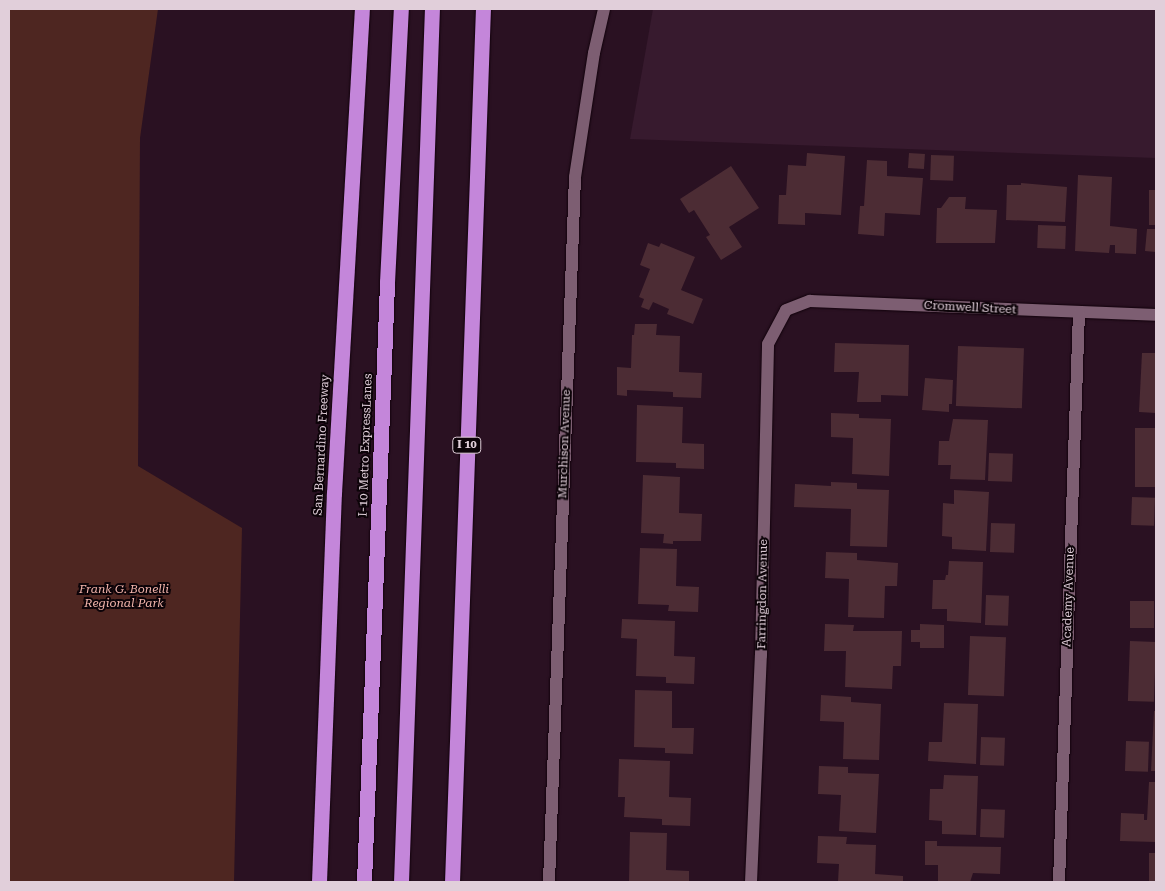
<!DOCTYPE html>
<style>
body{margin:0}
#map{position:relative;width:1165px;height:891px;overflow:hidden;background:#2a1122;font-family:"Roboto Serif",serif}
div>[style]{position:absolute}
.built>*{inset:0;background:#371a2e}
.green>*{inset:0;background:#4e2621}
.building>*{inset:0;background:#4c2c34;transform-origin:0 0}
.roads{filter:drop-shadow(0 0 1px #11000b) drop-shadow(0 0 1px #11000b)}
.minor>*{height:12px;margin:-6px;padding:0 6px;transform-origin:6px;border-radius:6px;background:#7d5e72}
.tertiary>*{height:12px;margin:-6px;padding:0 6px;transform-origin:6px;border-radius:6px;background:#7d5e72}
.motorway>*{height:15px;margin:-7.5px;padding:0 7.5px;transform-origin:7.5px;border-radius:7.5px;background:#c486da}
span{translate:-50% -50%;white-space:nowrap;text-align:center;line-height:1.15;-webkit-text-stroke:4px #0c0308;paint-order:stroke}
.shield-label span{padding:1px 4px;background:#0c0308;border:1px solid;border-radius:4px;-webkit-text-stroke-width:0}
.shield-label{font-size:11px;color:#e1cfda;font-weight:700}
.street-label{font-size:12px;color:#e1cfda}
.park-label{font-size:12px;color:#f2b4ab;font-style:italic}
.frame{position:absolute;inset:0;border:10px solid #e1cfda;pointer-events:none}
</style>
<div id="map">
<div class="built">
<div style="clip-path:polygon(653px 9px,1156px 9px,1156px 158px,630px 139px)"></div>
</div>
<div class="green">
<div style="clip-path:polygon(9px 9px,158px 9px,140px 138px,138px 466px,242px 528px,234px 882px,9px 882px)"></div>
</div>
<div class="building">
<div style="clip-path:polygon(807px 153px,845px 156px,841px 215px,805px 213px,805px 225px,778px 224px,779px 195px,786px 195px,788px 165px,806px 166px)"></div>
<div style="left:909px;top:153px;width:16px;height:15px;rotate:4deg"></div>
<div style="left:931px;top:155px;width:23px;height:25px;rotate:2deg"></div>
<div style="clip-path:polygon(867px 160px,887px 161px,887px 176px,923px 178px,920px 215px,885px 213px,884px 236px,858px 234px,860px 206px,864px 206px)"></div>
<div style="clip-path:polygon(731px 166px,759px 208px,729px 227px,742px 247px,721px 260px,706px 237px,710px 235px,694px 210px,689px 213px,680px 199px)"></div>
<div style="clip-path:polygon(1078px 175px,1112px 177px,1110px 226px,1137px 229px,1136px 254px,1115px 253px,1115px 245px,1110px 245px,1109px 253px,1075px 251px)"></div>
<div style="clip-path:polygon(1021px 183px,1067px 187px,1065px 222px,1006px 220px,1007px 185px,1021px 185px)"></div>
<div style="left:1149px;top:190px;width:7px;height:35px"></div>
<div style="clip-path:polygon(949px 197px,966px 197px,965px 209px,997px 210px,995px 243px,936px 243px,937px 208px,941px 208px)"></div>
<div style="left:1038px;top:225px;width:28px;height:23px;rotate:2deg"></div>
<div style="clip-path:polygon(1147px 229px,1156px 229px,1156px 252px,1145px 251px)"></div>
<div style="clip-path:polygon(648px 243px,659px 247px,661px 243px,695px 257px,681px 290px,703px 299px,693px 324px,667px 314px,669px 309px,653px 302px,649px 310px,641px 307px,644px 299px,639px 297px,650px 269px,640px 265px)"></div>
<div style="clip-path:polygon(635px 324px,657px 324px,656px 335px,680px 336px,679px 372px,702px 373px,701px 398px,673px 397px,673px 392px,627px 390px,627px 396px,617px 395px,617px 367px,631px 368px,632px 335px,634px 335px)"></div>
<div style="clip-path:polygon(835px 343px,909px 345px,908px 396px,881px 395px,881px 402px,857px 402px,859px 372px,834px 372px)"></div>
<div style="left:958px;top:346px;width:66px;height:60px;rotate:2deg"></div>
<div style="clip-path:polygon(1142px 353px,1156px 353px,1156px 413px,1139px 412px)"></div>
<div style="clip-path:polygon(925px 378px,953px 380px,952px 404px,949px 404px,949px 412px,922px 410px)"></div>
<div style="clip-path:polygon(637px 405px,683px 407px,682px 443px,704px 444px,704px 469px,676px 468px,676px 463px,636px 462px)"></div>
<div style="clip-path:polygon(831px 413px,859px 414px,859px 418px,891px 419px,889px 476px,852px 474px,853px 438px,831px 437px)"></div>
<div style="clip-path:polygon(953px 419px,988px 420px,985px 480px,950px 479px,951px 465px,938px 465px,939px 441px,949px 441px)"></div>
<div style="left:1135px;top:428px;width:21px;height:59px"></div>
<div style="left:989px;top:453px;width:24px;height:28px;rotate:2deg"></div>
<div style="clip-path:polygon(643px 475px,680px 477px,679px 513px,702px 514px,701px 541px,673px 541px,673px 544px,663px 543px,664px 534px,641px 533px)"></div>
<div style="clip-path:polygon(831px 482px,857px 483px,857px 489px,889px 490px,887px 547px,850px 546px,851px 509px,794px 507px,795px 484px,831px 486px)"></div>
<div style="clip-path:polygon(954px 490px,989px 492px,986px 551px,952px 549px,952px 537px,942px 536px,943px 503px,954px 504px)"></div>
<div style="left:1132px;top:497px;width:23px;height:28px;rotate:2deg"></div>
<div style="left:991px;top:523px;width:24px;height:29px;rotate:2deg"></div>
<div style="clip-path:polygon(640px 548px,677px 549px,676px 586px,699px 587px,698px 612px,668px 611px,669px 605px,638px 604px)"></div>
<div style="clip-path:polygon(826px 552px,857px 553px,857px 560px,898px 563px,897px 586px,885px 586px,884px 618px,848px 617px,849px 579px,825px 578px)"></div>
<div style="clip-path:polygon(949px 561px,983px 562px,981px 623px,947px 621px,947px 609px,932px 609px,933px 580px,945px 580px,946px 575px,948px 575px)"></div>
<div style="left:986px;top:595px;width:23px;height:30px;rotate:2deg"></div>
<div style="left:1130px;top:601px;width:24px;height:27px"></div>
<div style="clip-path:polygon(622px 619px,675px 621px,674px 656px,695px 657px,694px 684px,666px 683px,666px 677px,636px 676px,637px 639px,621px 638px)"></div>
<div style="clip-path:polygon(825px 624px,854px 625px,853px 631px,902px 631px,901px 666px,893px 666px,892px 689px,845px 687px,846px 651px,824px 651px)"></div>
<div style="clip-path:polygon(920px 624px,944px 625px,944px 648px,920px 648px,920px 642px,911px 642px,911px 630px,920px 630px)"></div>
<div style="left:970px;top:636px;width:36px;height:59px;rotate:2deg"></div>
<div style="left:1130px;top:641px;width:26px;height:60px;rotate:2deg"></div>
<div style="clip-path:polygon(635px 690px,672px 691px,672px 728px,694px 728px,693px 754px,665px 753px,665px 748px,634px 747px)"></div>
<div style="clip-path:polygon(821px 695px,851px 697px,851px 702px,881px 704px,879px 760px,843px 759px,844px 722px,820px 721px)"></div>
<div style="clip-path:polygon(944px 703px,978px 704px,976px 764px,928px 761px,929px 742px,942px 742px)"></div>
<div style="clip-path:polygon(1154px 711px,1156px 711px,1156px 771px,1151px 771px)"></div>
<div style="left:981px;top:737px;width:24px;height:28px;rotate:2deg"></div>
<div style="left:1126px;top:741px;width:23px;height:30px;rotate:2deg"></div>
<div style="clip-path:polygon(619px 759px,670px 761px,669px 797px,691px 798px,690px 826px,662px 825px,662px 819px,624px 817px,625px 797px,618px 797px)"></div>
<div style="clip-path:polygon(819px 766px,848px 767px,848px 773px,879px 774px,876px 833px,839px 831px,841px 795px,818px 794px)"></div>
<div style="clip-path:polygon(944px 775px,978px 776px,976px 835px,942px 834px,942px 821px,929px 820px,930px 789px,943px 789px)"></div>
<div style="clip-path:polygon(1149px 782px,1156px 782px,1156px 842px,1120px 841px,1121px 813px,1144px 814px,1144px 820px,1147px 820px)"></div>
<div style="left:981px;top:809px;width:24px;height:28px;rotate:2deg"></div>
<div style="clip-path:polygon(630px 832px,667px 833px,666px 870px,689px 871px,689px 882px,629px 882px)"></div>
<div style="clip-path:polygon(818px 836px,847px 837px,846px 844px,876px 845px,875px 874px,903px 876px,903px 882px,838px 882px,839px 864px,817px 863px)"></div>
<div style="clip-path:polygon(925px 841px,937px 841px,937px 846px,1001px 847px,1000px 874px,973px 873px,970px 882px,938px 882px,938px 865px,925px 865px)"></div>
<div style="left:1149px;top:853px;width:7px;height:29px"></div>
</div>
<div class="roads">
<div class="minor">
<div style="left:751px;top:882px;width:227px;rotate:-87.5deg"></div>
<div style="left:761px;top:655px;width:311px;rotate:-88.7deg"></div>
<div style="left:768px;top:344px;width:38px;rotate:-62deg"></div>
<div style="left:786px;top:310px;width:26px;rotate:-21deg"></div>
<div style="left:810px;top:301px;width:346px;rotate:2.3deg"></div>
<div style="left:1059px;top:882px;width:569px;rotate:-87.99deg"></div>
</div>
<div class="tertiary">
<div style="left:549px;top:882px;width:705px;rotate:-87.89deg"></div>
<div style="left:575px;top:177px;width:125px;rotate:-81.3deg"></div>
<div style="left:594px;top:53px;width:45px;rotate:-77.2deg"></div>
</div>
<div class="motorway">
<div style="left:319px;top:882px;width:389px;rotate:-87.8deg"></div>
<div style="left:334px;top:493px;width:485px;rotate:-86.7deg"></div>
<div style="left:364px;top:882px;width:600px;rotate:-87.8deg"></div>
<div style="left:387px;top:282px;width:273px;rotate:-87.1deg"></div>
<div style="left:401px;top:882px;width:874px;rotate:-87.97deg"></div>
<div style="left:452px;top:882px;width:874px;rotate:-87.97deg"></div>
</div>
</div>
<div class="shield-label">
<span style="left:467px;top:445px">I 10</span>
</div>
<div class="street-label">
<span style="left:970px;top:308px;rotate:3deg">Cromwell Street</span>
<span style="left:565px;top:444px;rotate:-88deg">Murchison Avenue</span>
<span style="left:322px;top:445px;rotate:-87deg">San Bernardino Freeway</span>
<span style="left:366px;top:445px;rotate:-88deg">I-10 Metro ExpressLanes</span>
<span style="left:763px;top:594px;rotate:-89deg">Farringdon Avenue</span>
<span style="left:1069px;top:597px;rotate:-88deg">Academy Avenue</span>
</div>
<div class="park-label">
<span style="left:124px;top:597px">Frank G. Bonelli<br>Regional Park</span>
</div>
<div class="frame"></div>
</div>
